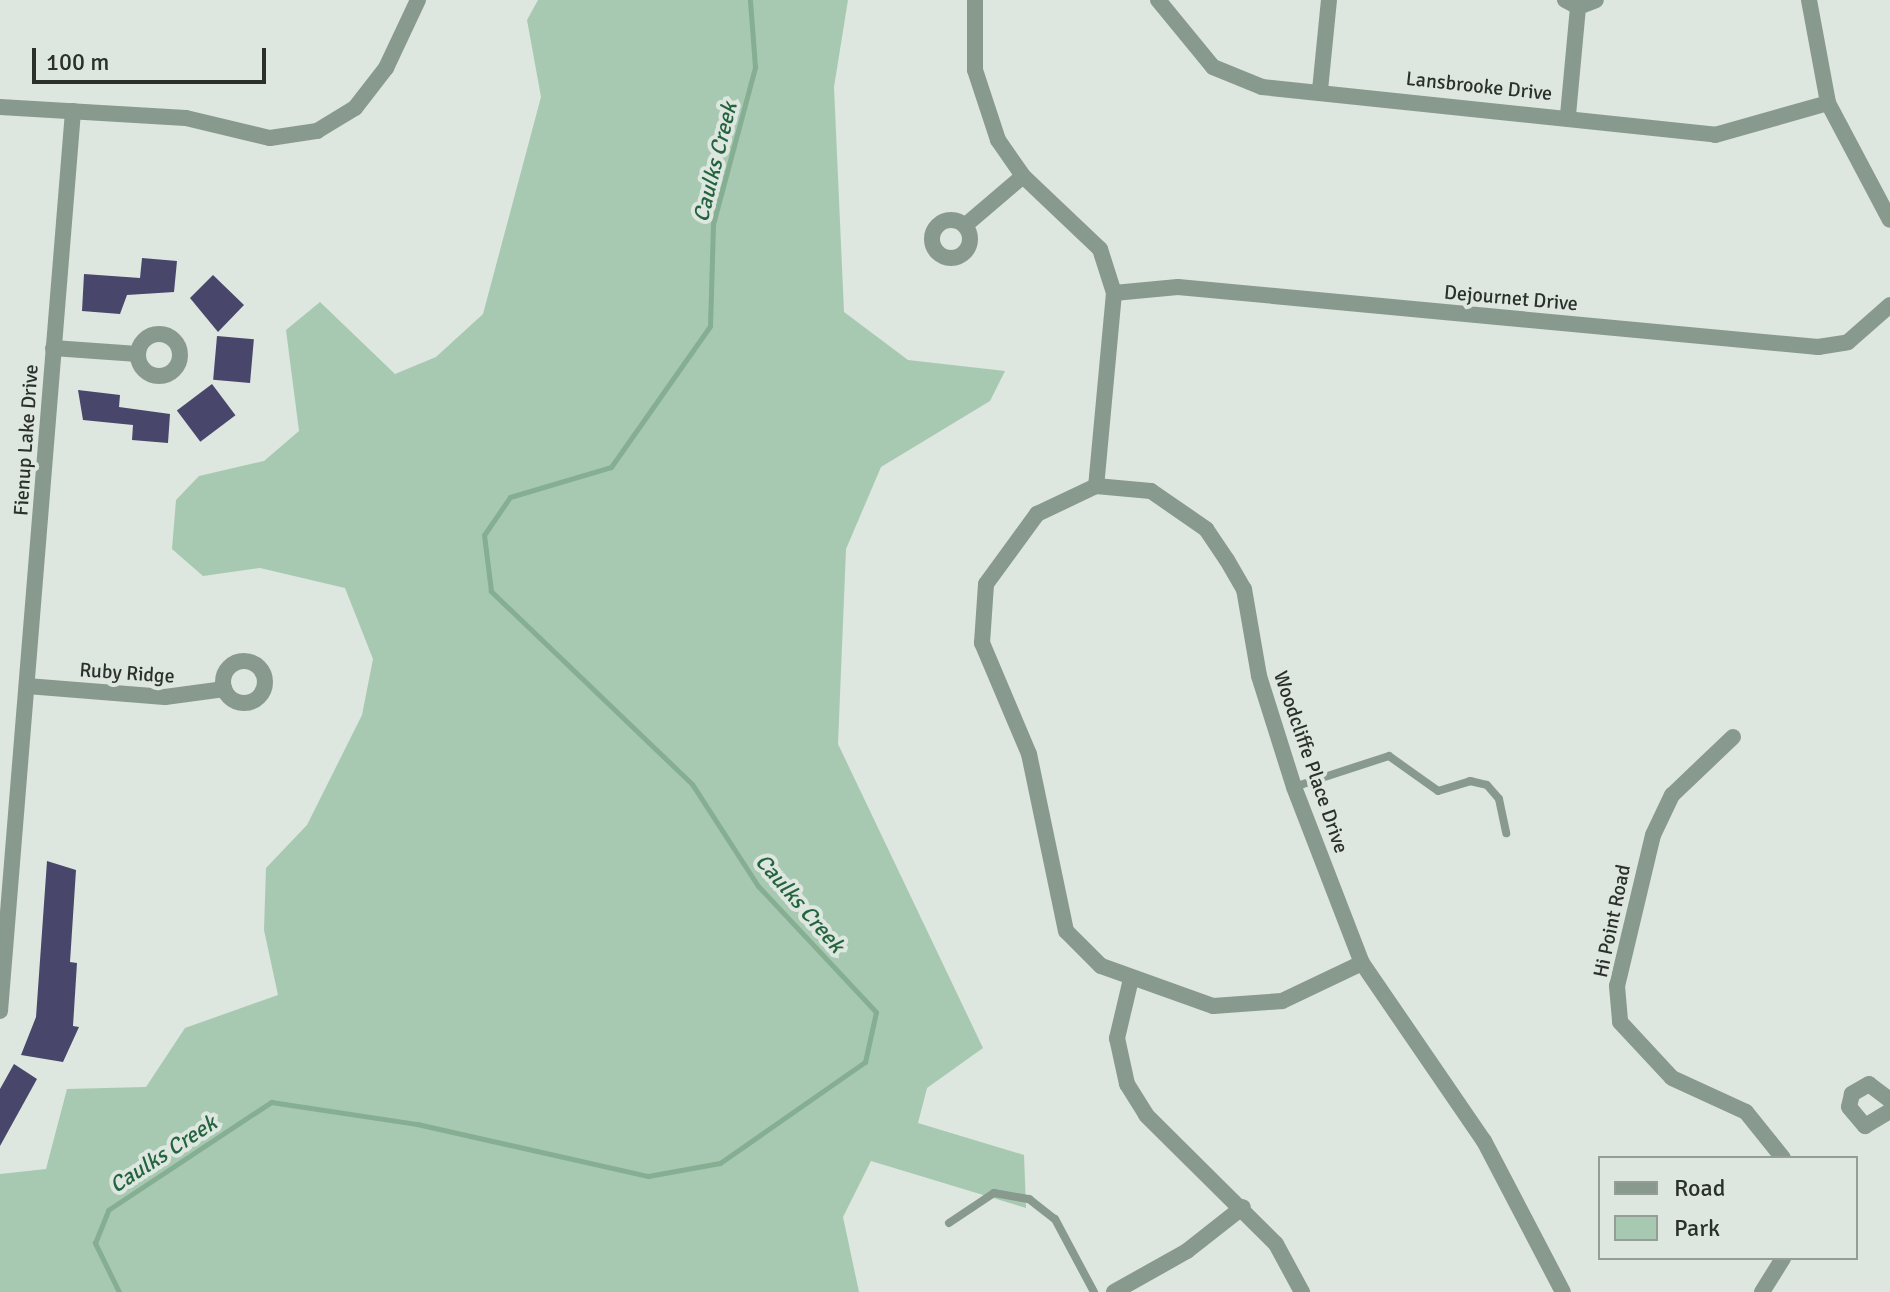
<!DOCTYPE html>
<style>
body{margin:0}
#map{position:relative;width:1890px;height:1292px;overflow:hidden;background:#dde6df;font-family:Signika,sans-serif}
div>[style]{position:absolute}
.green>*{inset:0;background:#a7c9b1}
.stream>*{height:5px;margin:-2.5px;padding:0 2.5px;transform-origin:2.5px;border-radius:2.5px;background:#85ae92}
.building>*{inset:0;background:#49466b;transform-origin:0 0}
.service>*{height:8px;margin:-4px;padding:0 4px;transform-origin:4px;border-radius:4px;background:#88998d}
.minor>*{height:16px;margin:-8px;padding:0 8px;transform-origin:8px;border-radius:8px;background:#88998d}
.minor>.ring{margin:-8px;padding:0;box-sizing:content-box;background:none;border:16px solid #88998d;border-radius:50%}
span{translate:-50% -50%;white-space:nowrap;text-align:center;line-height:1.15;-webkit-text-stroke:8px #dde6df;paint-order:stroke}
.street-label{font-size:20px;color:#2c302d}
.water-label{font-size:22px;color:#23633e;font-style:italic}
.legend{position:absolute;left:1598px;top:1156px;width:260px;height:104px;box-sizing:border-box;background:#dde6df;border:2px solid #969d98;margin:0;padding:10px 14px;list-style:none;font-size:24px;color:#2c302d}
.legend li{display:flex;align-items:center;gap:16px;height:40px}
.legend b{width:40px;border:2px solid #969d98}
.scale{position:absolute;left:32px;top:48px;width:234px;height:36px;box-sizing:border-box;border:4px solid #2c302d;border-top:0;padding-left:10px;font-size:24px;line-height:28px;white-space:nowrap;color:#2c302d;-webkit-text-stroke:6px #dde6df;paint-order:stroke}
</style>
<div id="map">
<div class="green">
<div style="clip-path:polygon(538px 0,848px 0,834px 87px,844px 312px,908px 360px,1005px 371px,990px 401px,881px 467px,846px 549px,838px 744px,983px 1048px,927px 1088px,918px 1123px,1024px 1155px,1026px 1208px,871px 1161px,843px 1217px,859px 1292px,0 1292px,0 1174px,46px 1169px,67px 1089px,146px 1087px,185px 1028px,278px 995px,264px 930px,266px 868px,307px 825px,362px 715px,373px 659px,345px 588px,260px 568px,203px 576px,172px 549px,176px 500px,199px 476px,264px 461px,299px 431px,286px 330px,320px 302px,395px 374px,436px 357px,483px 314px,541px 97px,527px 20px)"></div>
</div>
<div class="stream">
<div style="left:119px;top:1292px;width:55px;rotate:-116.1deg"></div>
<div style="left:95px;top:1243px;width:35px;rotate:-68deg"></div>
<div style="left:108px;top:1210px;width:196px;rotate:-33.5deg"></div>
<div style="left:271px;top:1102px;width:148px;rotate:8.6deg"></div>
<div style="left:417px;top:1124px;width:237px;rotate:12.7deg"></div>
<div style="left:648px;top:1176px;width:73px;rotate:-10.2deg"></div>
<div style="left:720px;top:1163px;width:177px;rotate:-34.9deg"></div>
<div style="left:865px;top:1062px;width:51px;rotate:-77.6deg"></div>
<div style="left:876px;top:1012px;width:173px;rotate:-133.1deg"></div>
<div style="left:758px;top:886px;width:121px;rotate:-122.9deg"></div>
<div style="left:692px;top:784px;width:279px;rotate:-136.2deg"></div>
<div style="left:491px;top:591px;width:56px;rotate:-97.1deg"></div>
<div style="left:484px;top:535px;width:46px;rotate:-55.6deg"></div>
<div style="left:510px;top:497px;width:105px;rotate:-16.5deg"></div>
<div style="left:611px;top:467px;width:172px;rotate:-54.9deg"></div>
<div style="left:710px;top:326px;width:102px;rotate:-88.3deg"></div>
<div style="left:713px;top:224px;width:163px;rotate:-75deg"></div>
<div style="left:755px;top:67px;width:67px;rotate:-94.3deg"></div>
</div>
<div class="building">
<div style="clip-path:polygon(142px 258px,177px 261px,174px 292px,127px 295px,120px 314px,82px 311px,84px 274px,140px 278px)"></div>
<div style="clip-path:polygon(213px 275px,244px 305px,218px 332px,190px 298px)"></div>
<div style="left:217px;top:336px;width:37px;height:44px;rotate:5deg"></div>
<div style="left:212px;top:384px;width:39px;height:44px;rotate:53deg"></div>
<div style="clip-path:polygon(78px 390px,120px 395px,119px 407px,170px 414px,168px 443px,132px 440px,133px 425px,83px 420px)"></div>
<div style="clip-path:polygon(47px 861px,76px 870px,70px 962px,77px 963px,73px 1026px,79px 1027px,63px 1062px,21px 1055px,36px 1017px)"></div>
<div style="clip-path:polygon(14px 1064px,37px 1079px,0 1146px,0 1089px)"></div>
</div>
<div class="service">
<div style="left:1294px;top:787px;width:100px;rotate:-18.1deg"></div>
<div style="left:1389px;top:756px;width:60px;rotate:35.5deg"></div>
<div style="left:1438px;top:791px;width:34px;rotate:-17deg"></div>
<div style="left:1470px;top:781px;width:17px;rotate:13deg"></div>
<div style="left:1487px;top:785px;width:18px;rotate:49deg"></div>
<div style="left:1499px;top:799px;width:35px;rotate:78deg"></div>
<div style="left:949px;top:1223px;width:54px;rotate:-33.7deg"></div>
<div style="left:994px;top:1193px;width:36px;rotate:10deg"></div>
<div style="left:1029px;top:1199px;width:33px;rotate:38deg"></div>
<div style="left:1055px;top:1219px;width:83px;rotate:61.9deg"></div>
</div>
<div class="minor">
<div style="left:975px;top:0;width:70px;rotate:90deg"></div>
<div style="left:975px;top:70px;width:74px;rotate:71.8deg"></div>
<div style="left:998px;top:140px;width:44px;rotate:55.2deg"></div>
<div style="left:1023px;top:176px;width:106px;rotate:43.5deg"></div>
<div style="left:1100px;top:249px;width:46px;rotate:72.3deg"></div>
<div style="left:1114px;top:293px;width:194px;rotate:95.3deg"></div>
<div style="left:1158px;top:0;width:87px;rotate:50.6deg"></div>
<div style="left:1213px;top:67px;width:53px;rotate:22.2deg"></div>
<div style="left:1262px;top:87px;width:456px;rotate:6deg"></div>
<div style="left:1715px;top:135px;width:117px;rotate:-15.8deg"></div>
<div style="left:1565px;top:0;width:15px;rotate:28deg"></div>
<div style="left:1578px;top:7px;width:19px;rotate:-21deg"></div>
<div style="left:1809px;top:0;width:105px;rotate:79.5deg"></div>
<div style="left:1828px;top:103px;width:132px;rotate:62.1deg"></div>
<div style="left:1320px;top:90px;width:90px;rotate:-84.3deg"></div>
<div style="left:0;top:107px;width:186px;rotate:3.4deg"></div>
<div style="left:186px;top:118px;width:86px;rotate:13.4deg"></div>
<div style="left:270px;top:138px;width:48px;rotate:-8.5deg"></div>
<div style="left:317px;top:131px;width:44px;rotate:-31.2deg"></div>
<div style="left:355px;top:108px;width:51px;rotate:-52.2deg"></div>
<div style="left:386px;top:68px;width:75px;rotate:-64.8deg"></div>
<div style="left:1568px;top:115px;width:108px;rotate:-84.7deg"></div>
<div class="ring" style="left:932px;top:220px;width:22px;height:22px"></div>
<div style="left:968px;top:223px;width:72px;rotate:-40.5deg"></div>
<div style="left:1114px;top:293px;width:64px;rotate:-5.4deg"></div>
<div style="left:1178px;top:287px;width:643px;rotate:5.36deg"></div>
<div style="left:1818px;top:347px;width:30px;rotate:-9deg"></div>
<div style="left:1848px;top:342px;width:56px;rotate:-41.4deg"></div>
<div class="ring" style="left:138px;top:334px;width:26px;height:26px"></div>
<div style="left:53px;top:348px;width:85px;rotate:4deg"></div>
<div class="ring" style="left:223px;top:661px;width:26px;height:26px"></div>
<div style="left:27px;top:686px;width:138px;rotate:4.6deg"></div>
<div style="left:165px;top:697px;width:60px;rotate:-7.7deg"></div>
<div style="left:1733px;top:737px;width:84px;rotate:136.4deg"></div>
<div style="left:1672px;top:795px;width:44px;rotate:115.4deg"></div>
<div style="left:1653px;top:835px;width:155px;rotate:103.4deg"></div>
<div style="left:1617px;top:986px;width:36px;rotate:85deg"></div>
<div style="left:1620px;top:1022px;width:76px;rotate:47.1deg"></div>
<div style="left:1672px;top:1078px;width:81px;rotate:24.7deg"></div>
<div style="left:1746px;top:1112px;width:59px;rotate:51.2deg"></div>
<div style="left:1362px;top:963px;width:89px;rotate:154.6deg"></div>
<div style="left:1282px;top:1001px;width:69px;rotate:175.9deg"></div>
<div style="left:1213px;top:1006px;width:119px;rotate:-160.3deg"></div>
<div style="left:1101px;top:966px;width:49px;rotate:-135deg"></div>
<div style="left:1066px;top:931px;width:181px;rotate:-101.8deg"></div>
<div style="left:1029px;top:754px;width:121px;rotate:-112.9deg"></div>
<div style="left:982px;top:643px;width:59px;rotate:-86.1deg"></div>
<div style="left:986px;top:584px;width:87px;rotate:-53.9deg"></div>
<div style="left:1037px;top:514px;width:65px;rotate:-25.4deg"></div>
<div style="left:1096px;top:486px;width:55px;rotate:5.2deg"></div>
<div style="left:1151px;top:491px;width:67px;rotate:34.6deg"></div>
<div style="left:1206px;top:529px;width:37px;rotate:56deg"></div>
<div style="left:1227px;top:560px;width:34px;rotate:60deg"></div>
<div style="left:1244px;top:589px;width:88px;rotate:80.2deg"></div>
<div style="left:1259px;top:676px;width:116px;rotate:72.5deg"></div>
<div style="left:1294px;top:787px;width:189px;rotate:68.9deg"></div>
<div style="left:1362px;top:963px;width:216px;rotate:55.6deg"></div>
<div style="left:1484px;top:1141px;width:170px;rotate:62.4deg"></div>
<div style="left:1131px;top:979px;width:61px;rotate:103.3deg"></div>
<div style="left:1117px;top:1038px;width:47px;rotate:77.7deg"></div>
<div style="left:1127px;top:1084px;width:36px;rotate:58deg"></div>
<div style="left:1146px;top:1115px;width:183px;rotate:44.8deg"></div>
<div style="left:1276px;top:1244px;width:55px;rotate:61.6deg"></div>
<div style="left:0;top:1011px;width:903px;rotate:-85.36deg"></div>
<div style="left:1890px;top:1100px;width:26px;rotate:-143deg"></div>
<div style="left:1869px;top:1084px;width:20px;rotate:150deg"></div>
<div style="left:1852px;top:1094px;width:13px;rotate:103deg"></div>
<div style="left:1849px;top:1107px;width:25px;rotate:50deg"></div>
<div style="left:1865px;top:1126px;width:29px;rotate:-31deg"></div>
<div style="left:1114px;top:1292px;width:84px;rotate:-29.3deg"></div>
<div style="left:1187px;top:1251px;width:71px;rotate:-38.2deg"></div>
<div style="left:1762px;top:1292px;width:40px;rotate:-58deg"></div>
</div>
<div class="street-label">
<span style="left:1479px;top:86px;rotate:6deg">Lansbrooke Drive</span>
<span style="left:1511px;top:298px;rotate:5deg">Dejournet Drive</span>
<span style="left:26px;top:440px;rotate:-86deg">Fienup Lake Drive</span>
<span style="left:127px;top:673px;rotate:4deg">Ruby Ridge</span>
<span style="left:1311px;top:762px;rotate:71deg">Woodcliffe Place Drive</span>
<span style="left:1612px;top:921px;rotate:-78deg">Hi Point Road</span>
</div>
<div class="water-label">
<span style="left:715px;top:162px;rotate:-76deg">Caulks Creek</span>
<span style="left:800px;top:903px;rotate:49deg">Caulks Creek</span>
<span style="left:163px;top:1154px;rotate:-33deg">Caulks Creek</span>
</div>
<ul class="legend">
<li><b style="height:10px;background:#88998d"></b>Road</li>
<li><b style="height:22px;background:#a7c9b1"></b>Park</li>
</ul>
<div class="scale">100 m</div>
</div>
